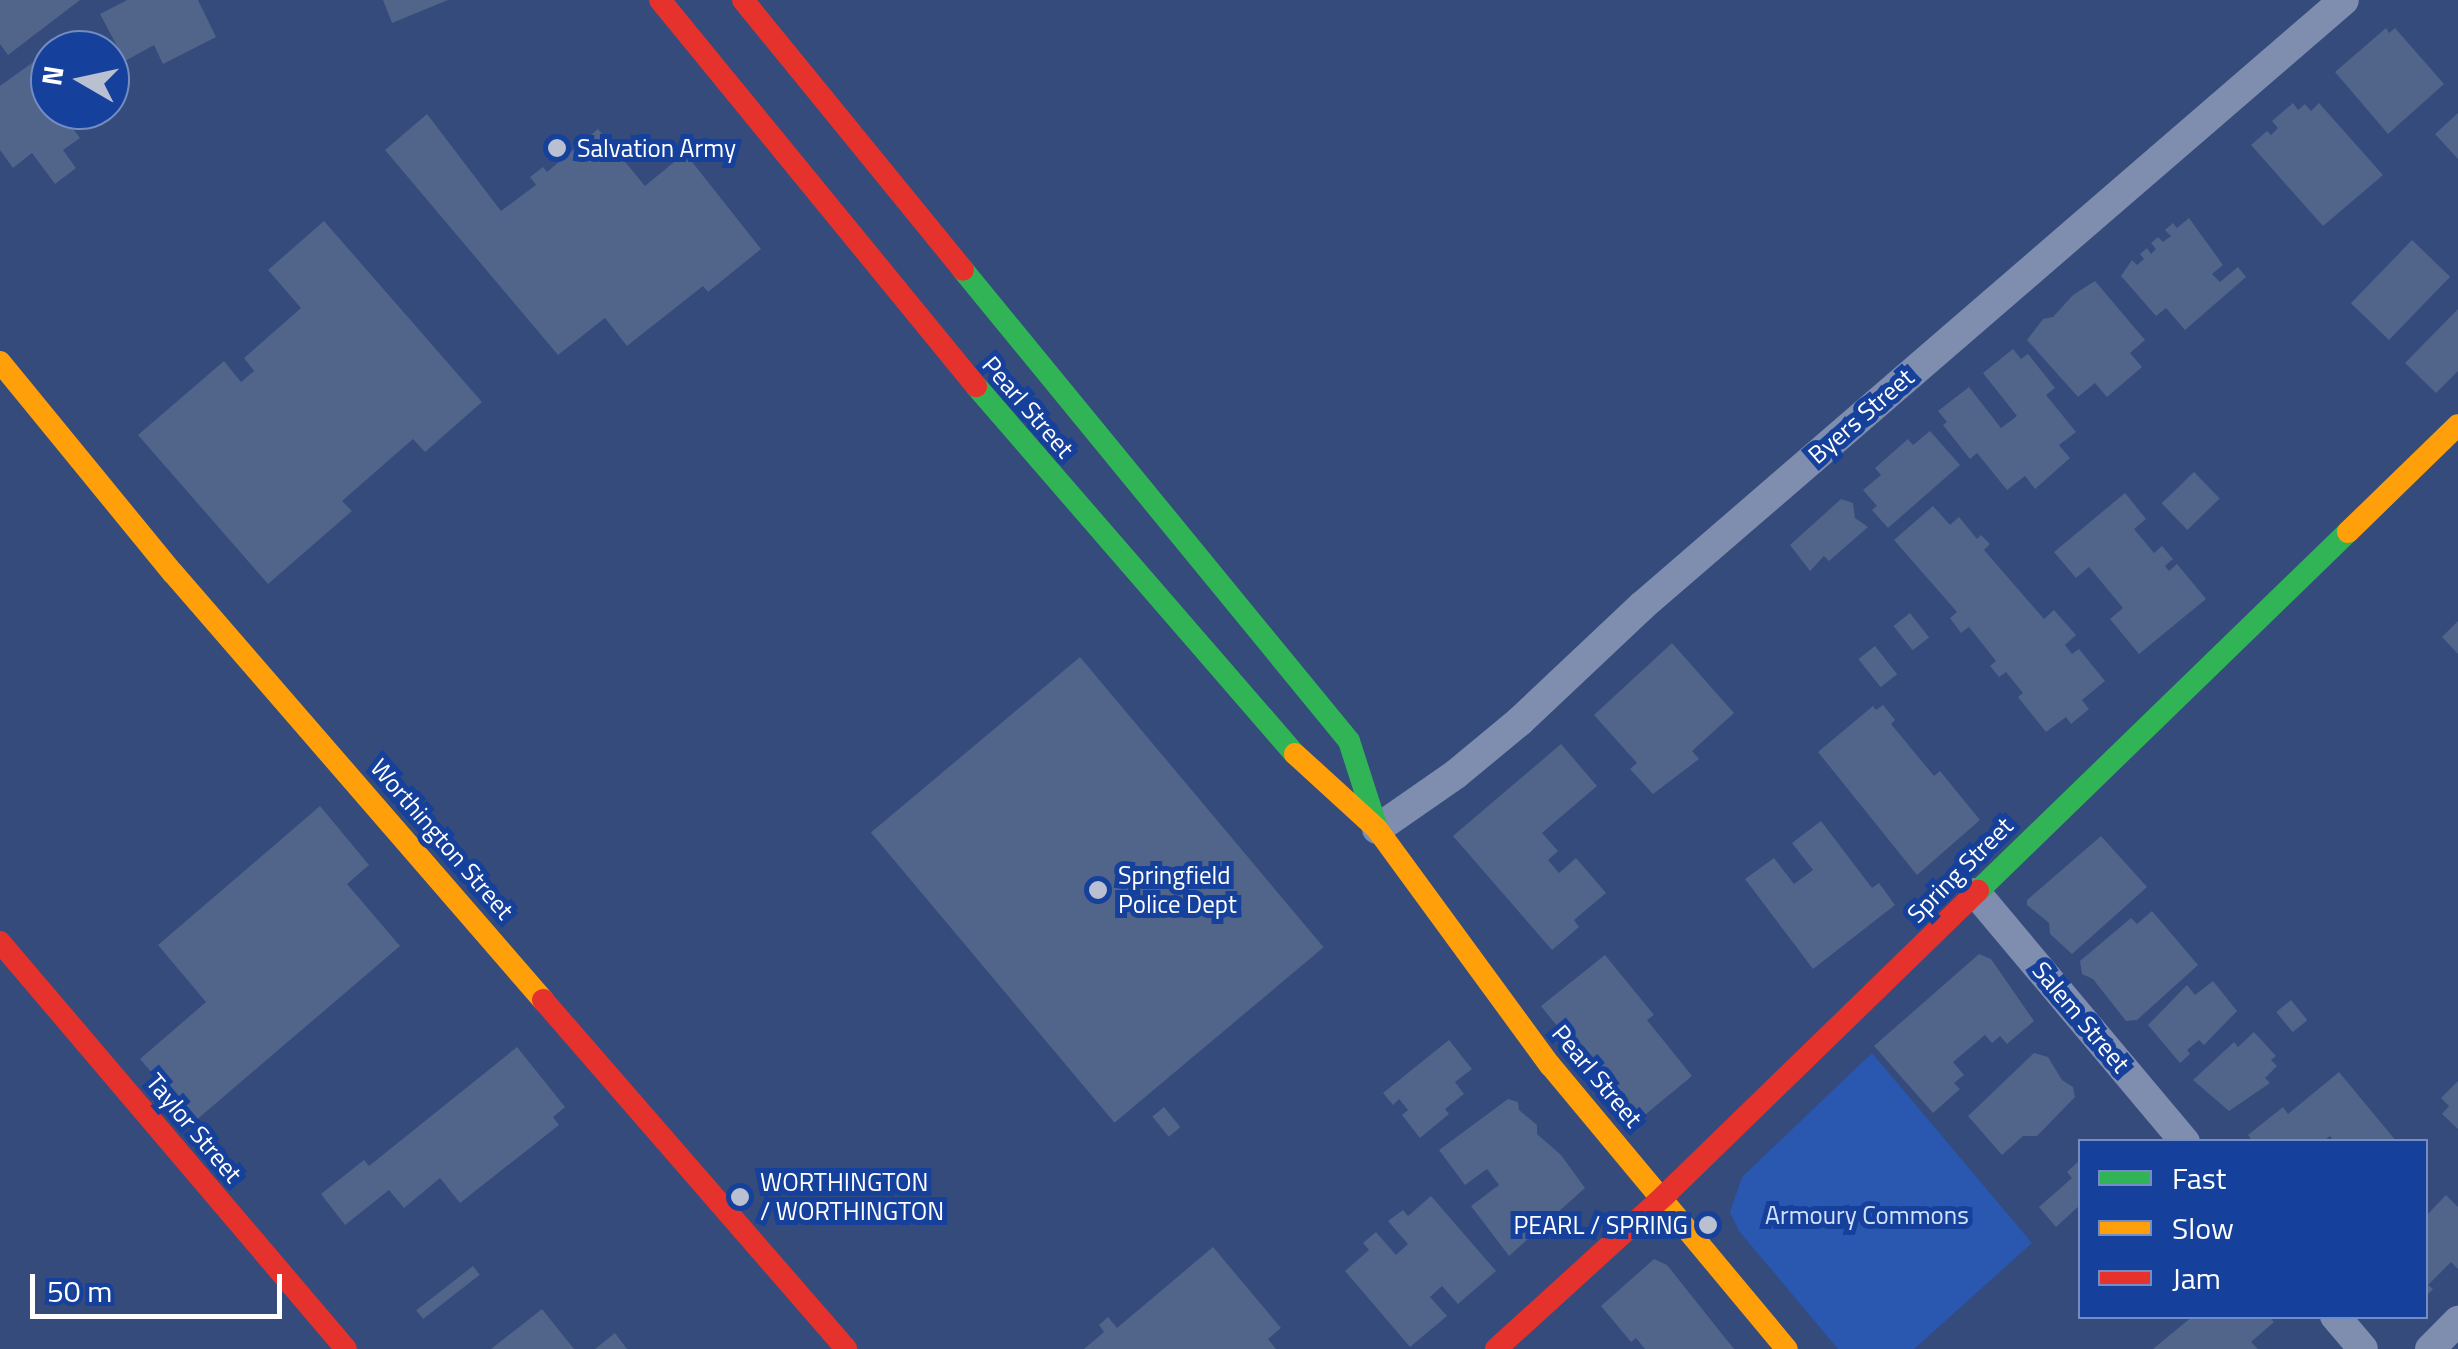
<!DOCTYPE html>
<style>
body{margin:0}
#map{position:relative;width:2458px;height:1349px;overflow:hidden;background:#344b7c;font-family:"Titillium Web",sans-serif}
div>[style]{position:absolute}
.green>*{inset:0;background:#2a57b0}
.building>*{inset:0;background:#51648a;transform-origin:0 0}
.street>*{height:30px;margin:-15px;padding:0 15px;transform-origin:15px;border-radius:15px;background:#7f8dae}
.fast>*{height:22px;margin:-11px;padding:0 11px;transform-origin:11px;border-radius:11px;background:#30b455}
.slow>*{height:22px;margin:-11px;padding:0 11px;transform-origin:11px;border-radius:11px;background:#ff9f0a}
.jam>*{height:22px;margin:-11px;padding:0 11px;transform-origin:11px;border-radius:11px;background:#e5322d}
.dots>*{width:28px;height:28px;translate:-50% -50%;box-sizing:border-box;border:5px solid #15409b;border-radius:50%}
span{translate:-50% -50%;white-space:nowrap;text-align:center;line-height:1.15;-webkit-text-stroke:10px #15409b;paint-order:stroke}
.poi-label{font-size:25px;color:#fff}
.left{translate:0 -50%;text-align:left}
.right{translate:-100% -50%;text-align:right}
.street-label{font-size:25px;color:#fff}
.park-label{font-size:25px;color:#d2e1fd}
.legend{position:absolute;left:2078px;top:1139px;width:350px;height:180px;box-sizing:border-box;background:#15409b;border:2px solid #738cc3;margin:0;padding:12px 18px;list-style:none;font-size:30px;color:#fff}
.legend li{display:flex;align-items:center;gap:20px;height:50px}
.legend b{width:50px;border:2px solid #738cc3}
.north{position:absolute;left:30px;top:30px;width:100px;height:100px;box-sizing:border-box;background:#15409b;border:2px solid #738cc3;border-radius:50%;rotate:279deg;font-size:28px;font-weight:700;line-height:40px;text-align:center;color:#fff}
.north::after{content:'';display:block;margin:auto;width:35px;height:45px;background:#b8c0d1;clip-path:polygon(50% 0,100% 100%,50% 72%,0 100%)}
.scale{position:absolute;left:30px;top:1274px;width:252px;height:45px;box-sizing:border-box;border:5px solid #fff;border-top:0;padding-left:12px;font-size:30px;line-height:35px;white-space:nowrap;color:#fff;-webkit-text-stroke:8px #15409b;paint-order:stroke}
</style>
<div id="map">
<div class="green">
<div style="clip-path:polygon(1872px 1053px,2032px 1243px,1914px 1349px,1838px 1349px,1739px 1231px,1730px 1212px,1742px 1177px)"></div>
</div>
<div class="building">
<div style="clip-path:polygon(0 0,80px 0,8px 55px,0 44px)"></div>
<div style="clip-path:polygon(127px 0,198px 0,216px 37px,163px 64px,154px 45px,125px 61px,100px 14px)"></div>
<div style="clip-path:polygon(383px 0,448px 0,392px 23px)"></div>
<div style="clip-path:polygon(2386px 28px,2389px 33px,2395px 28px,2444px 84px,2388px 134px,2335px 72px)"></div>
<div style="clip-path:polygon(50px 50px,50px 110px,59px 110px,80px 138px,63px 150px,76px 168px,55px 184px,32px 153px,13px 168px,0 150px,0 86px)"></div>
<div style="clip-path:polygon(2293px 103px,2298px 110px,2305px 104px,2311px 111px,2319px 103px,2383px 175px,2323px 226px,2251px 145px,2267px 131px,2271px 135px,2278px 128px,2272px 121px)"></div>
<div style="clip-path:polygon(2458px 113px,2458px 159px,2435px 134px)"></div>
<div style="clip-path:polygon(427px 114px,501px 211px,536px 185px,530px 177px,543px 167px,547px 172px,598px 129px,645px 186px,685px 153px,761px 249px,708px 292px,703px 286px,627px 346px,605px 318px,558px 355px,385px 150px)"></div>
<div style="clip-path:polygon(2189px 218px,2223px 265px,2212px 274px,2220px 282px,2238px 267px,2246px 277px,2185px 330px,2166px 308px,2156px 316px,2121px 276px,2132px 260px,2137px 265px,2144px 259px,2140px 254px,2147px 248px,2151px 254px,2156px 249px,2151px 243px,2158px 237px,2163px 242px,2171px 236px,2165px 230px,2173px 223px,2177px 228px)"></div>
<div style="clip-path:polygon(324px 221px,482px 402px,425px 452px,413px 439px,342px 501px,352px 511px,268px 584px,138px 435px,224px 361px,241px 382px,254px 371px,244px 358px,301px 308px,268px 270px)"></div>
<div style="left:2412px;top:240px;width:53px;height:88px;rotate:44deg"></div>
<div style="clip-path:polygon(2095px 281px,2145px 340px,2130px 353px,2142px 367px,2107px 397px,2095px 383px,2078px 397px,2027px 340px,2043px 319px,2053px 317px,2073px 295px)"></div>
<div style="clip-path:polygon(2458px 309px,2458px 371px,2436px 393px,2405px 363px)"></div>
<div style="clip-path:polygon(2013px 349px,2021px 359px,2028px 354px,2055px 388px,2046px 395px,2076px 432px,2059px 445px,2070px 458px,2035px 489px,2025px 476px,2007px 490px,1977px 453px,1970px 459px,1943px 425px,1947px 422px,1938px 411px,1969px 387px,2001px 428px,2017px 416px,1983px 373px)"></div>
<div style="clip-path:polygon(1930px 431px,1960px 465px,1888px 528px,1872px 510px,1877px 506px,1863px 490px,1881px 475px,1875px 468px,1908px 439px,1913px 445px)"></div>
<div style="left:2194px;top:472px;width:37px;height:45px;rotate:46deg"></div>
<div style="clip-path:polygon(2125px 493px,2146px 519px,2134px 529px,2154px 553px,2162px 546px,2173px 559px,2165px 566px,2169px 571px,2177px 564px,2206px 599px,2139px 654px,2110px 619px,2123px 608px,2089px 567px,2076px 578px,2054px 552px)"></div>
<div style="clip-path:polygon(1841px 499px,1853px 503px,1855px 518px,1868px 527px,1829px 561px,1824px 556px,1810px 571px,1790px 545px)"></div>
<div style="clip-path:polygon(1933px 506px,1950px 525px,1959px 517px,1977px 539px,1981px 535px,1990px 544px,1984px 550px,2044px 619px,2054px 610px,2076px 635px,2065px 645px,2072px 654px,2079px 649px,2105px 681px,2082px 700px,2089px 709px,2071px 724px,2066px 717px,2046px 732px,2018px 697px,2023px 693px,2006px 672px,1999px 677px,1990px 666px,1996px 661px,1969px 627px,1961px 633px,1950px 618px,1957px 612px,1894px 540px)"></div>
<div style="left:1910px;top:613px;width:31px;height:21px;rotate:52deg"></div>
<div style="clip-path:polygon(2458px 621px,2458px 654px,2442px 637px)"></div>
<div style="clip-path:polygon(1672px 643px,1734px 713px,1692px 751px,1699px 759px,1653px 794px,1630px 769px,1637px 763px,1594px 715px)"></div>
<div style="left:1875px;top:646px;width:36px;height:21px;rotate:52deg"></div>
<div style="left:1080px;top:657px;width:379px;height:273px;rotate:50deg"></div>
<div style="clip-path:polygon(1883px 705px,1895px 720px,1891px 724px,1934px 776px,1940px 771px,1980px 820px,1917px 875px,1818px 752px,1873px 706px,1876px 710px)"></div>
<div style="clip-path:polygon(1561px 744px,1597px 786px,1542px 833px,1558px 851px,1548px 860px,1559px 873px,1576px 858px,1606px 893px,1574px 920px,1579px 927px,1552px 950px,1453px 836px)"></div>
<div style="clip-path:polygon(320px 806px,369px 865px,347px 884px,400px 946px,194px 1122px,140px 1059px,206px 1002px,158px 945px)"></div>
<div style="clip-path:polygon(1821px 821px,1872px 888px,1879px 883px,1895px 905px,1813px 969px,1745px 879px,1774px 858px,1794px 884px,1813px 870px,1792px 843px)"></div>
<div style="clip-path:polygon(2101px 836px,2147px 887px,2072px 954px,2050px 934px,2049px 923px,2027px 905px,2027px 900px)"></div>
<div style="clip-path:polygon(2152px 911px,2198px 965px,2137px 1020px,2126px 1021px,2093px 979px,2082px 974px,2080px 961px,2131px 918px,2137px 924px)"></div>
<div style="clip-path:polygon(1979px 954px,1991px 959px,2034px 1021px,2007px 1044px,2000px 1036px,1992px 1043px,1985px 1035px,1953px 1062px,1964px 1075px,1954px 1083px,1960px 1089px,1933px 1113px,1874px 1046px)"></div>
<div style="clip-path:polygon(1605px 955px,1654px 1015px,1647px 1020px,1692px 1076px,1635px 1123px,1541px 1006px)"></div>
<div style="clip-path:polygon(2213px 981px,2237px 1011px,2204px 1045px,2199px 1040px,2187px 1050px,2190px 1054px,2180px 1063px,2148px 1025px,2187px 985px,2195px 995px)"></div>
<div style="left:2291px;top:1000px;width:26px;height:19px;rotate:51deg"></div>
<div style="clip-path:polygon(2254px 1032px,2276px 1056px,2271px 1060px,2277px 1066px,2265px 1078px,2270px 1083px,2229px 1111px,2193px 1080px,2234px 1042px,2238px 1047px)"></div>
<div style="clip-path:polygon(1449px 1040px,1472px 1069px,1455px 1082px,1464px 1094px,1445px 1109px,1449px 1114px,1420px 1138px,1402px 1115px,1408px 1110px,1399px 1099px,1393px 1105px,1383px 1093px)"></div>
<div style="clip-path:polygon(517px 1047px,565px 1107px,553px 1117px,559px 1125px,460px 1203px,440px 1178px,404px 1208px,389px 1190px,345px 1225px,321px 1194px,364px 1160px,369px 1166px)"></div>
<div style="clip-path:polygon(2034px 1053px,2048px 1057px,2062px 1080px,2073px 1087px,2075px 1097px,2037px 1136px,2023px 1136px,2002px 1155px,1968px 1116px)"></div>
<div style="clip-path:polygon(2339px 1072px,2397px 1142px,2334px 1142px,2330px 1136px,2322px 1142px,2253px 1142px,2248px 1135px,2283px 1107px,2288px 1114px)"></div>
<div style="clip-path:polygon(2458px 1081px,2458px 1129px,2442px 1114px,2449px 1106px,2441px 1098px)"></div>
<div style="clip-path:polygon(1508px 1099px,1518px 1102px,1519px 1110px,1537px 1125px,1537px 1134px,1561px 1155px,1585px 1188px,1509px 1256px,1471px 1206px,1499px 1185px,1487px 1169px,1465px 1185px,1439px 1150px)"></div>
<div style="left:1164px;top:1107px;width:26px;height:15px;rotate:51deg"></div>
<div style="clip-path:polygon(2080px 1160px,2080px 1205px,2056px 1227px,2039px 1207px,2072px 1178px,2067px 1172px)"></div>
<div style="clip-path:polygon(2446px 1195px,2458px 1207px,2458px 1269px,2451px 1262px,2428px 1285px,2433px 1289px,2426px 1296px,2426px 1216px)"></div>
<div style="clip-path:polygon(1431px 1196px,1496px 1271px,1458px 1304px,1442px 1286px,1430px 1297px,1447px 1316px,1410px 1347px,1345px 1271px,1369px 1250px,1363px 1243px,1376px 1232px,1396px 1255px,1408px 1244px,1388px 1221px,1403px 1210px,1408px 1216px)"></div>
<div style="clip-path:polygon(1213px 1247px,1281px 1328px,1268px 1339px,1276px 1349px,1084px 1349px,1104px 1332px,1099px 1325px,1108px 1317px,1117px 1328px)"></div>
<div style="clip-path:polygon(1654px 1259px,1667px 1265px,1734px 1349px,1645px 1349px,1636px 1338px,1631px 1342px,1601px 1306px)"></div>
<div style="left:473px;top:1266px;width:11px;height:72px;rotate:52deg"></div>
<div style="clip-path:polygon(542px 1309px,574px 1349px,491px 1349px)"></div>
<div style="clip-path:polygon(2193px 1316px,2269px 1316px,2274px 1322px,2251px 1342px,2258px 1349px,2153px 1349px)"></div>
<div style="clip-path:polygon(615px 1333px,627px 1349px,595px 1349px)"></div>
</div>
<div class="street">
<div style="left:1377px;top:829px;width:96px;rotate:-34.8deg"></div>
<div style="left:1456px;top:774px;width:83px;rotate:-39.6deg"></div>
<div style="left:1520px;top:721px;width:168px;rotate:-43.3deg"></div>
<div style="left:1642px;top:606px;width:927px;rotate:-40.8deg"></div>
<div style="left:1976px;top:893px;width:325px;rotate:50deg"></div>
<div style="left:2335px;top:1316px;width:43px;rotate:49.7deg"></div>
<div style="left:2430px;top:1349px;width:40px;rotate:-45deg"></div>
</div>
<div class="fast">
<div style="left:963px;top:270px;width:609px;rotate:50.66deg"></div>
<div style="left:1349px;top:741px;width:91px;rotate:72.2deg"></div>
<div style="left:976px;top:386px;width:487px;rotate:49.1deg"></div>
<div style="left:1978px;top:891px;width:516px;rotate:-44.14deg"></div>
</div>
<div class="slow">
<div style="left:0;top:362px;width:273px;rotate:50.7deg"></div>
<div style="left:173px;top:573px;width:565px;rotate:49.09deg"></div>
<div style="left:2348px;top:532px;width:153px;rotate:-44.2deg"></div>
<div style="left:1295px;top:754px;width:111px;rotate:42.4deg"></div>
<div style="left:1377px;top:829px;width:293px;rotate:53.8deg"></div>
<div style="left:1550px;top:1065px;width:370px;rotate:50.2deg"></div>
</div>
<div class="jam">
<div style="left:660px;top:0;width:499px;rotate:50.7deg"></div>
<div style="left:743px;top:0;width:348px;rotate:50.8deg"></div>
<div style="left:0;top:942px;width:534px;rotate:49.63deg"></div>
<div style="left:543px;top:1000px;width:462px;rotate:49deg"></div>
<div style="left:1496px;top:1349px;width:227px;rotate:-42.3deg"></div>
<div style="left:1664px;top:1196px;width:438px;rotate:-44.2deg"></div>
</div>
<div class="dots">
<div style="left:557px;top:148px;background:#b8c0d1"></div>
<div style="left:1098px;top:890px;background:#b8c0d1"></div>
<div style="left:740px;top:1197px;background:#b8c0d1"></div>
<div style="left:1708px;top:1225px;background:#b8c0d1"></div>
</div>
<div class="poi-label">
<span class="left" style="left:577px;top:148px">Salvation Army</span>
<span class="left" style="left:1118px;top:890px">Springfield<br>Police Dept</span>
<span class="left" style="left:760px;top:1197px">WORTHINGTON<br>/ WORTHINGTON</span>
<span class="right" style="left:1688px;top:1225px">PEARL / SPRING</span>
</div>
<div class="street-label">
<span style="left:1028px;top:407px;rotate:49deg">Pearl Street</span>
<span style="left:1861px;top:416px;rotate:-41deg">Byers Street</span>
<span style="left:442px;top:839px;rotate:49deg">Worthington Street</span>
<span style="left:1960px;top:870px;rotate:-45deg">Spring Street</span>
<span style="left:2081px;top:1017px;rotate:50deg">Salem Street</span>
<span style="left:1597px;top:1076px;rotate:50deg">Pearl Street</span>
<span style="left:194px;top:1128px;rotate:50deg">Taylor Street</span>
</div>
<div class="park-label">
<span style="left:1867px;top:1215px">Armoury Commons</span>
</div>
<ul class="legend">
<li><b style="height:12px;background:#30b455"></b>Fast</li>
<li><b style="height:12px;background:#ff9f0a"></b>Slow</li>
<li><b style="height:12px;background:#e5322d"></b>Jam</li>
</ul>
<div class="north">N</div>
<div class="scale">50 m</div>
</div>
